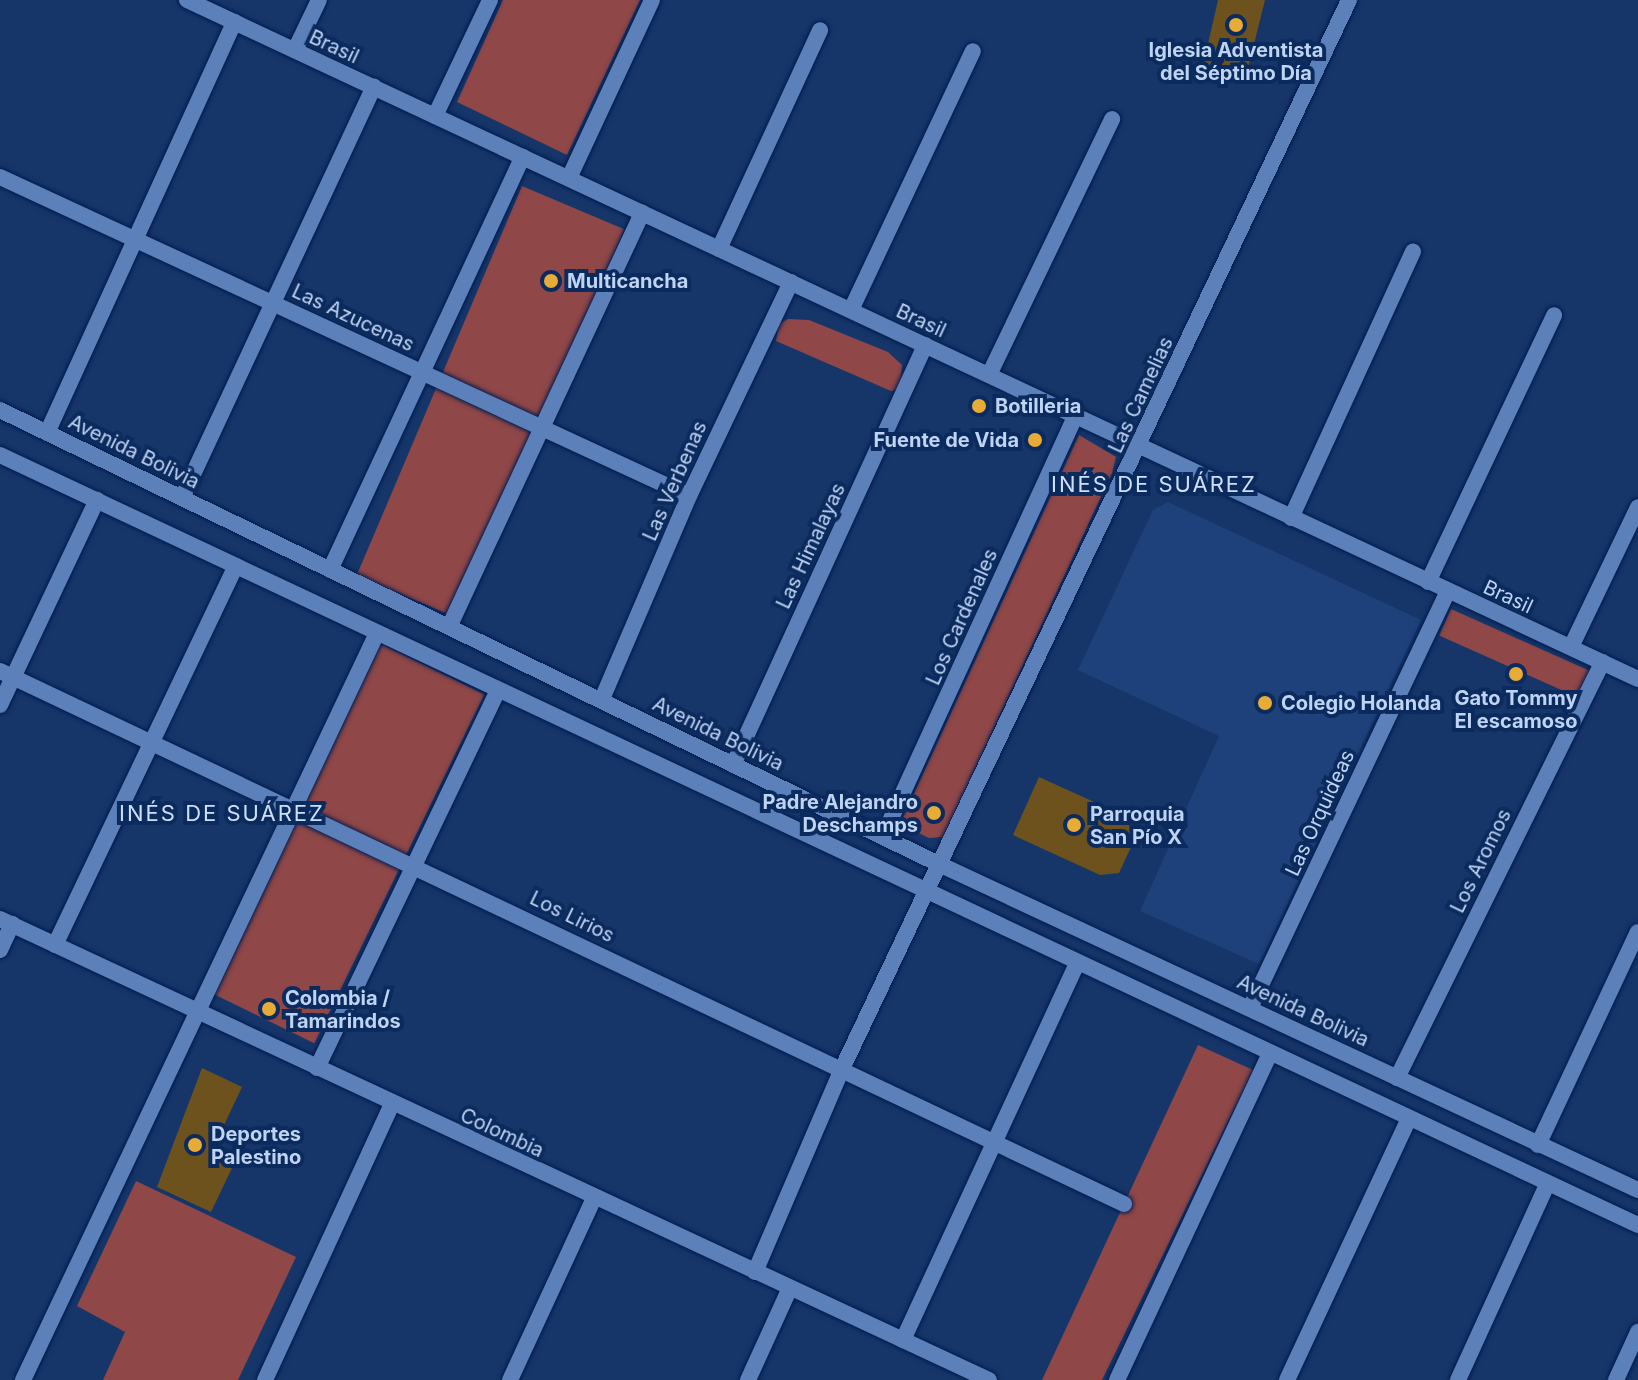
<!DOCTYPE html>
<meta charset="utf-8">
<style>
body{margin:0}
#map{position:relative;width:1638px;height:1380px;overflow:hidden;background:#16366a;font-family:Inter,sans-serif}
div>[style]{position:absolute}
.built>*{inset:0;background:#1f417b}
.green>*{inset:0;background:#8f4748;transform-origin:0 0}
.building>*{inset:0;background:#6e521d}
.roads{filter:drop-shadow(0 0 2px #001b4d) drop-shadow(0 0 2px #001b4d)}
.minor>*{height:16px;margin:-8px;padding:0 8px;transform-origin:8px;border-radius:8px;background:#5c80ba}
.tertiary>*{height:16px;margin:-8px;padding:0 8px;transform-origin:8px;border-radius:8px;background:#5c80ba}
.dots>*{width:22px;height:22px;translate:-50% -50%;box-sizing:border-box;border:4px solid #0b2b5e;border-radius:50%}
span{translate:-50% -50%;white-space:nowrap;text-align:center;line-height:1.15;-webkit-text-stroke:8px #0b2b5e;paint-order:stroke}
.street-label{font-size:20px;color:#bfd3f3}
.poi-label{font-size:20px;color:#bfd3f3;font-weight:700}
.left{translate:0 -50%;text-align:left}
.right{translate:-100% -50%;text-align:right}
.neighbourhood-label{font-size:22px;color:#cfdff9;letter-spacing:2px}
</style>
<div id="map">
<div class="built">
<div style="clip-path:polygon(1168px 502px,1421px 620px,1259px 964px,1140px 911px,1219px 736px,1078px 670px,1153px 510px)"></div>
</div>
<div class="green">
<div style="clip-path:polygon(503px 0,640px 0,567px 155px,457px 102px)"></div>
<div style="left:522px;top:186px;width:111px;height:423px;rotate:23deg"></div>
<div style="clip-path:polygon(788px 319px,809px 320px,888px 352px,902px 365px,900px 389px,891px 391px,776px 341px,779px 324px)"></div>
<div style="clip-path:polygon(1079px 435px,1116px 457px,1112px 473px,943px 837px,929px 838px,900px 824px)"></div>
<div style="left:1451px;top:609px;width:154px;height:29px;rotate:24deg"></div>
<div style="left:381px;top:644px;width:115px;height:388px;rotate:26deg"></div>
<div style="clip-path:polygon(1198px 1045px,1253px 1070px,1102px 1380px,1042px 1380px)"></div>
<div style="clip-path:polygon(136px 1181px,296px 1257px,238px 1380px,103px 1380px,125px 1332px,77px 1306px)"></div>
</div>
<div class="building">
<div style="clip-path:polygon(1218px 0,1265px 0,1245px 80px,1202px 70px)"></div>
<div style="clip-path:polygon(1039px 777px,1125px 816px,1137px 834px,1119px 873px,1100px 875px,1013px 835px)"></div>
<div style="clip-path:polygon(202px 1068px,242px 1087px,209px 1157px,232px 1168px,211px 1212px,157px 1187px)"></div>
</div>
<div class="roads">
<div class="minor">
<div style="left:187px;top:0;width:1602px;rotate:25.08deg"></div>
<div style="left:295px;top:50px;width:55px;rotate:-64.4deg"></div>
<div style="left:435px;top:116px;width:128px;rotate:-64.6deg"></div>
<div style="left:0;top:177px;width:759px;rotate:24.84deg"></div>
<div style="left:569px;top:178px;width:196px;rotate:-65deg"></div>
<div style="left:719px;top:249px;width:241px;rotate:-65.2deg"></div>
<div style="left:851px;top:310px;width:286px;rotate:-64.8deg"></div>
<div style="left:989px;top:375px;width:284px;rotate:-64.3deg"></div>
<div style="left:47px;top:433px;width:452px;rotate:-65.5deg"></div>
<div style="left:182px;top:498px;width:454px;rotate:-65deg"></div>
<div style="left:1291px;top:518px;width:293px;rotate:-65.4deg"></div>
<div style="left:330px;top:570px;width:456px;rotate:-65deg"></div>
<div style="left:1428px;top:582px;width:295px;rotate:-64.7deg"></div>
<div style="left:450px;top:625px;width:455px;rotate:-65deg"></div>
<div style="left:1571px;top:647px;width:155px;rotate:-64.4deg"></div>
<div style="left:0;top:671px;width:1244px;rotate:25.37deg"></div>
<div style="left:602px;top:699px;width:221px;rotate:-66.8deg"></div>
<div style="left:689px;top:496px;width:237px;rotate:-64.5deg"></div>
<div style="left:0;top:705px;width:227px;rotate:-64.7deg"></div>
<div style="left:733px;top:765px;width:462px;rotate:-65.4deg"></div>
<div style="left:884px;top:834px;width:461px;rotate:-65.4deg"></div>
<div style="left:0;top:919px;width:1091px;rotate:24.99deg"></div>
<div style="left:55px;top:945px;width:420px;rotate:-64.5deg"></div>
<div style="left:0;top:950px;width:29px;rotate:-65deg"></div>
<div style="left:1250px;top:1008px;width:462px;rotate:-64.6deg"></div>
<div style="left:317px;top:1068px;width:419px;rotate:-64.4deg"></div>
<div style="left:1397px;top:1078px;width:464px;rotate:-63.7deg"></div>
<div style="left:1538px;top:1145px;width:235px;rotate:-64.9deg"></div>
<div style="left:755px;top:1272px;width:219px;rotate:-66.8deg"></div>
<div style="left:841px;top:1071px;width:1185px;rotate:-64.62deg"></div>
<div style="left:903px;top:1340px;width:413px;rotate:-65.2deg"></div>
<div style="left:23px;top:1380px;width:827px;rotate:-64.64deg"></div>
<div style="left:265px;top:1380px;width:304px;rotate:-65.3deg"></div>
<div style="left:510px;top:1380px;width:200px;rotate:-65.2deg"></div>
<div style="left:748px;top:1380px;width:101px;rotate:-65.5deg"></div>
<div style="left:1117px;top:1380px;width:359px;rotate:-64.9deg"></div>
<div style="left:1287px;top:1380px;width:287px;rotate:-65deg"></div>
<div style="left:1458px;top:1380px;width:214px;rotate:-65.5deg"></div>
<div style="left:1616px;top:1380px;width:53px;rotate:-65.4deg"></div>
</div>
<div class="tertiary">
<div style="left:0;top:410px;width:1045px;rotate:25.81deg"></div>
<div style="left:941px;top:865px;width:769px;rotate:25deg"></div>
<div style="left:0;top:455px;width:1810px;rotate:25.18deg"></div>
</div>
</div>
<div class="dots">
<div style="left:1236px;top:25px;background:#e7ac37"></div>
<div style="left:551px;top:281px;background:#e7ac37"></div>
<div style="left:979px;top:406px;background:#e7ac37"></div>
<div style="left:1035px;top:440px;background:#e7ac37"></div>
<div style="left:1516px;top:674px;background:#e7ac37"></div>
<div style="left:1265px;top:703px;background:#e7ac37"></div>
<div style="left:934px;top:813px;background:#e7ac37"></div>
<div style="left:1074px;top:825px;background:#e7ac37"></div>
<div style="left:269px;top:1009px;background:#e7ac37"></div>
<div style="left:195px;top:1145px;background:#e7ac37"></div>
</div>
<div class="street-label">
<span style="left:334px;top:47px;rotate:25deg">Brasil</span>
<span style="left:353px;top:318px;rotate:25deg">Las Azucenas</span>
<span style="left:921px;top:321px;rotate:25deg">Brasil</span>
<span style="left:1141px;top:395px;rotate:-65deg">Las Camelias</span>
<span style="left:134px;top:452px;rotate:26deg">Avenida Bolivia</span>
<span style="left:675px;top:481px;rotate:-66deg">Las Verbenas</span>
<span style="left:811px;top:546px;rotate:-65deg">Las Himalayas</span>
<span style="left:1508px;top:597px;rotate:25deg">Brasil</span>
<span style="left:962px;top:617px;rotate:-66deg">Los Cardenales</span>
<span style="left:718px;top:734px;rotate:26deg">Avenida Bolivia</span>
<span style="left:1320px;top:813px;rotate:-65deg">Las Orquideas</span>
<span style="left:1481px;top:861px;rotate:-64deg">Los Aromos</span>
<span style="left:572px;top:917px;rotate:26deg">Los Lirios</span>
<span style="left:1303px;top:1011px;rotate:25deg">Avenida Bolivia</span>
<span style="left:502px;top:1133px;rotate:25deg">Colombia</span>
</div>
<div class="poi-label">
<span style="left:1236px;top:62px">Iglesia Adventista<br>del Séptimo Día</span>
<span class="left" style="left:567px;top:281px">Multicancha</span>
<span class="left" style="left:995px;top:406px">Botilleria</span>
<span class="right" style="left:1019px;top:440px">Fuente de Vida</span>
<span style="left:1516px;top:710px">Gato Tommy<br>El escamoso</span>
<span class="left" style="left:1281px;top:703px">Colegio Holanda</span>
<span class="right" style="left:918px;top:814px">Padre Alejandro<br>Deschamps</span>
<span class="left" style="left:1090px;top:826px">Parroquia<br>San Pío X</span>
<span class="left" style="left:285px;top:1010px">Colombia /<br>Tamarindos</span>
<span class="left" style="left:211px;top:1146px">Deportes<br>Palestino</span>
</div>
<div class="neighbourhood-label">
<span style="left:1154px;top:485px">INÉS DE SUÁREZ</span>
<span style="left:222px;top:814px">INÉS DE SUÁREZ</span>
</div>
</div>
